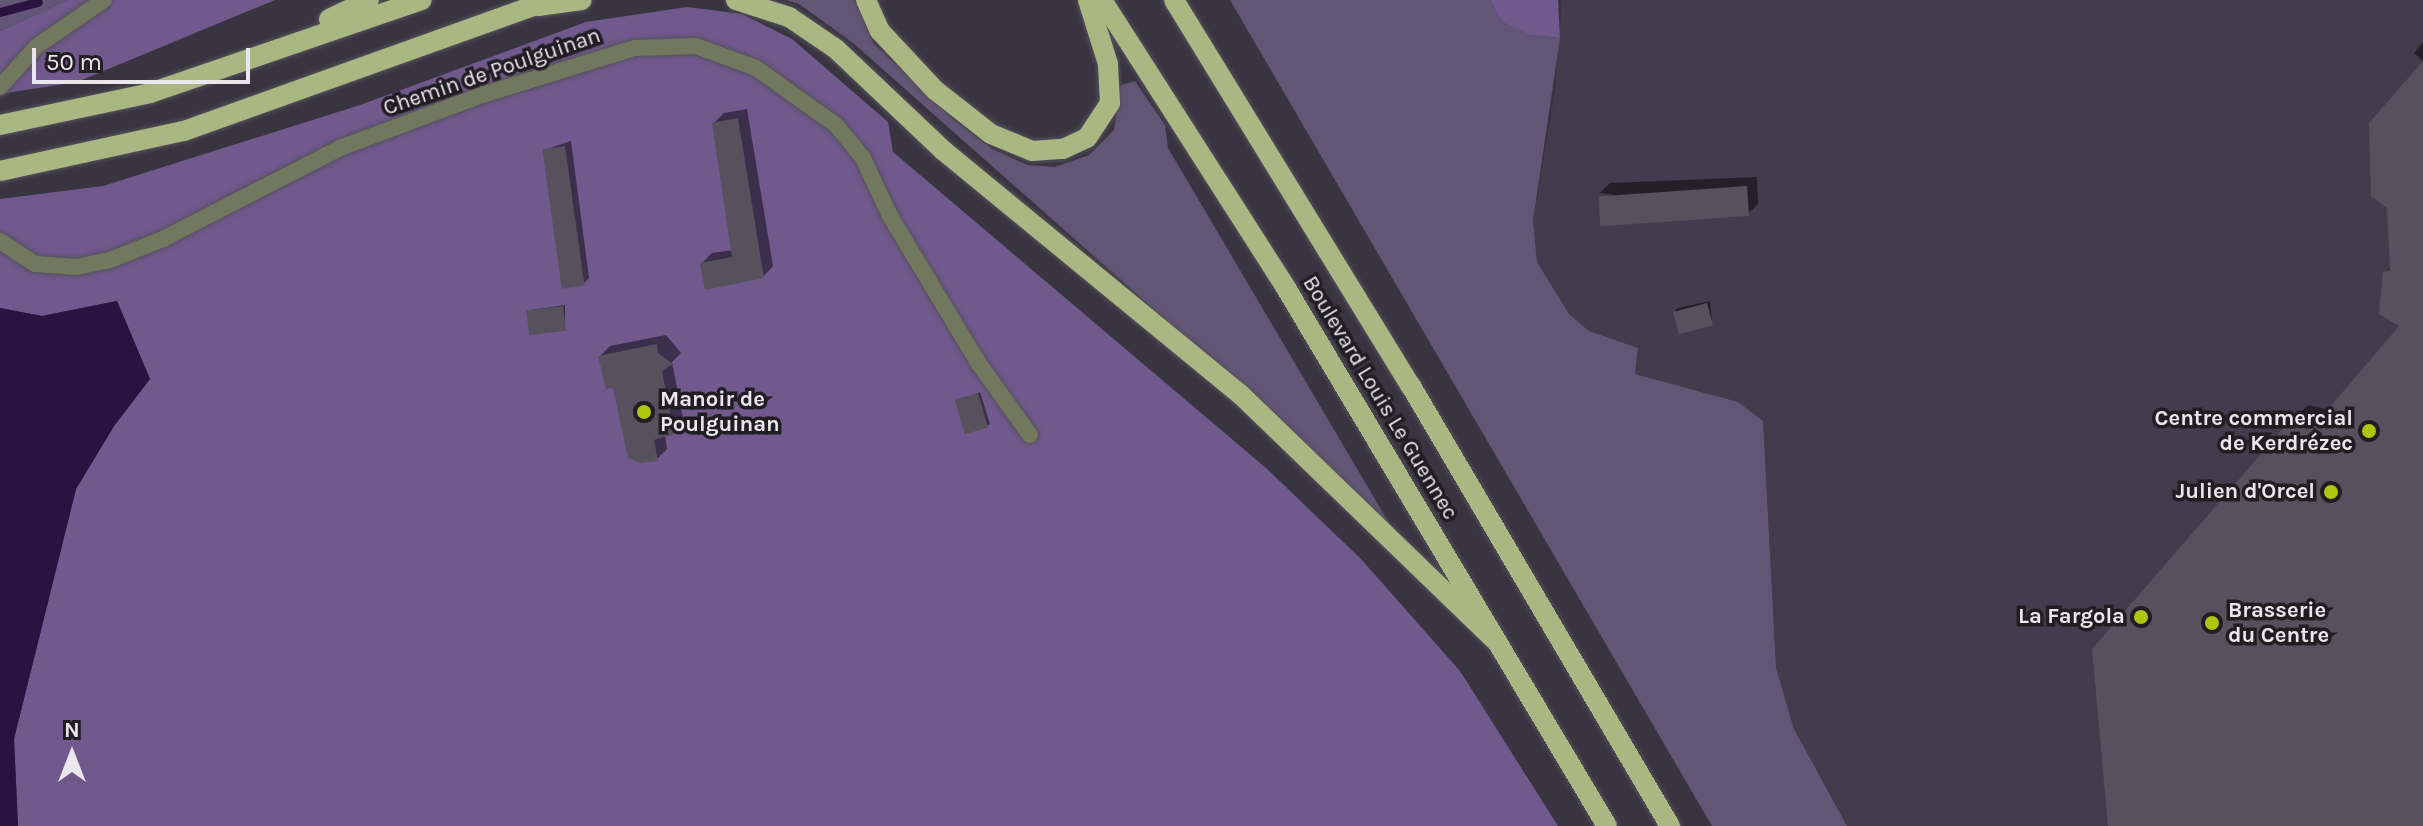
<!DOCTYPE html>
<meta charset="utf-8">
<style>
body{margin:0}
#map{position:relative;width:2423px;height:826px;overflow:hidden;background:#393540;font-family:Karla,sans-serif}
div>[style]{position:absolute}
.built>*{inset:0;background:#433c4d}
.green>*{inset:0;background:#635576}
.forest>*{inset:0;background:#70598d}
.water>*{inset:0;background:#2a1341}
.shadow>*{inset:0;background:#0007}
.stream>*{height:9px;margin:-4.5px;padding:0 4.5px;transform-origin:4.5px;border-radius:4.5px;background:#2a1341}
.building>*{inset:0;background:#56515c;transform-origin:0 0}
.roads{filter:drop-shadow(0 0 2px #55515c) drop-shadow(0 0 2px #55515c)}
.minor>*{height:16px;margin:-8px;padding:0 8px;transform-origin:8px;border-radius:8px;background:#72785e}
.primary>*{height:20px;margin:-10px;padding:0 10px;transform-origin:10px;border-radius:10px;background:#abb782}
.dots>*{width:22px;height:22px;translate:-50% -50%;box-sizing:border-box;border:4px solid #201e23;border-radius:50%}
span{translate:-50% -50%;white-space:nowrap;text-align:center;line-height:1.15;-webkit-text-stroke:7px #201e23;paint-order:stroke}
.street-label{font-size:22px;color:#e9e6ed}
.poi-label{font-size:22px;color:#e9e6ed;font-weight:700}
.left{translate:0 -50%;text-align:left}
.right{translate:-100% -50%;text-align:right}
.north{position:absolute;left:32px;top:714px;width:80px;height:80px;-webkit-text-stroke:6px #201e23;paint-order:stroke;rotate:0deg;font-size:22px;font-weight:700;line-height:32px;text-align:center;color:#e9e6ed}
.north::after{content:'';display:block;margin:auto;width:28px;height:36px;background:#e9e6ed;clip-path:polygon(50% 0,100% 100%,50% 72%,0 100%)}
.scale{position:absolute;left:32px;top:48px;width:218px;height:36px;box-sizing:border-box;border:4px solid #e9e6ed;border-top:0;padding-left:10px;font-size:24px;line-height:28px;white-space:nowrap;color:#e9e6ed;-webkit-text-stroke:6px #201e23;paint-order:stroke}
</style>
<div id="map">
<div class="built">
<div style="clip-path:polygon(1562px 0,2423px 0,2423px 826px,1847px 826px,1794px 729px,1776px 668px,1763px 421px,1738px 402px,1635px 374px,1638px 348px,1589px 331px,1569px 314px,1537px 262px,1533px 221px,1555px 93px)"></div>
</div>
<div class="green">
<div style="clip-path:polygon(0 0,68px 0,0 31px)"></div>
<div style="clip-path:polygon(786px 0,855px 0,873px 43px,955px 121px,992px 149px,1028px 165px,1055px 167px,1089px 155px,1114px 130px,1121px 85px,1135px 81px,1165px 125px,1168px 148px,1389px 523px,1384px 524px,1174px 327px,853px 43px,799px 4px)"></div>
<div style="clip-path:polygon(1230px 0,1490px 0,1502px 22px,1529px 35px,1560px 38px,1533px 221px,1537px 262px,1569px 314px,1589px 331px,1638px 348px,1635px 374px,1738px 402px,1763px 421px,1776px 668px,1794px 729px,1847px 826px,1712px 826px)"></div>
</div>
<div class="forest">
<div style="clip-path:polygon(68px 0,275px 0,77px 82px,0 94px,0 31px)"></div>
<div style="clip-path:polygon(1490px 0,1558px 0,1560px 38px,1529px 35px,1502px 22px)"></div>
<div style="clip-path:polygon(687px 7px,742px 14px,792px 39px,888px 122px,893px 152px,1266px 468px,1361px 559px,1460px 671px,1558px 826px,18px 826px,14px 739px,76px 489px,114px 426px,150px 379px,117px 301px,42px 316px,0 308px,0 199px,103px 186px,360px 105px,586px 22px)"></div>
</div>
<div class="water">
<div style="clip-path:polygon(117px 301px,150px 379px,114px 426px,76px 489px,14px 739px,18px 826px,0 826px,0 308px,42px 316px)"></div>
</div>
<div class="shadow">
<div style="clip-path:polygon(2423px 42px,2423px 61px,2414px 53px)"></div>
<div style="clip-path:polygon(2423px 64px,2423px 826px,2109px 826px,2294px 419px,2308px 405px,2330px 410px,2402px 326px,2385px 273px,2392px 266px)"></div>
<div style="clip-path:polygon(747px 109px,773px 266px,763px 277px,702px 263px,712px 253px,733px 250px,714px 123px,724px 113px)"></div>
<div style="clip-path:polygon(571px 141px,589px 278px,583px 284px,544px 150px)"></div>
<div style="clip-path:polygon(1757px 177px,1758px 204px,1748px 214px,1600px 193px,1610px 183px)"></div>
<div style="clip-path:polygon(1710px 301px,1712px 324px,1675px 311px,1678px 308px)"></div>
<div style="clip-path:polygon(565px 305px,565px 329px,528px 312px,531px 310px)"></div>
<div style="clip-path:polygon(666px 335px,681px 353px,672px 362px,684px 423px,665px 435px,667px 449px,657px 459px,600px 356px,610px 346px)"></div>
<div style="clip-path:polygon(980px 392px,990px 424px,987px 426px,957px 401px)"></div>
</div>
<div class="stream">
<div style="left:0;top:12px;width:39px;rotate:-15deg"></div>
</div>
<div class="building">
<div style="clip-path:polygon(2423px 61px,2423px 826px,2108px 826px,2092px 649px,2293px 417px,2317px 422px,2399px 326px,2379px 314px,2383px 272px,2390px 270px,2387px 208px,2371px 196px,2369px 123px)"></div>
<div style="clip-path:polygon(738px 118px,764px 278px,705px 290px,700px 263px,732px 257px,712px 123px)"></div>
<div style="left:565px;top:146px;width:141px;height:23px;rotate:82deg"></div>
<div style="left:1747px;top:186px;width:30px;height:149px;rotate:86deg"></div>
<div style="left:1707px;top:303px;width:23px;height:35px;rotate:75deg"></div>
<div style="left:563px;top:306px;width:25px;height:37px;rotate:83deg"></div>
<div style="clip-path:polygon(657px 344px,658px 353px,673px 364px,662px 371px,674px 434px,654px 440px,658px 461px,640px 463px,628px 458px,613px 388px,606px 389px,598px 356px)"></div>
<div style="left:978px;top:393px;width:36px;height:24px;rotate:74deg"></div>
</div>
<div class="roads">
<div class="minor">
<div style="left:0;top:87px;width:55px;rotate:-47.9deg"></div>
<div style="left:37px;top:46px;width:81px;rotate:-34.5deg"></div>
<div style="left:0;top:241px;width:42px;rotate:33.3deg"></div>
<div style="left:35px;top:264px;width:42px;rotate:4.1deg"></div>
<div style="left:77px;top:267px;width:34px;rotate:-12deg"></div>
<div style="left:110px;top:260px;width:57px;rotate:-21.6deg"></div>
<div style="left:163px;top:239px;width:199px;rotate:-27.2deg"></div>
<div style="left:340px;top:148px;width:152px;rotate:-20.5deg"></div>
<div style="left:482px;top:95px;width:160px;rotate:-17.1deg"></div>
<div style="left:635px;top:48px;width:61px;rotate:-1.9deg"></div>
<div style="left:696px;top:46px;width:64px;rotate:20.1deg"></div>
<div style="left:756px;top:68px;width:98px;rotate:35.5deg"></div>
<div style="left:836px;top:125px;width:43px;rotate:50.7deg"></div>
<div style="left:863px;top:158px;width:64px;rotate:65deg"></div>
<div style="left:890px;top:216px;width:169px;rotate:59deg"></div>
<div style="left:977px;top:361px;width:91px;rotate:54.4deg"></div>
</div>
<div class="primary">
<div style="left:736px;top:0;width:56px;rotate:17.8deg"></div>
<div style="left:789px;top:17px;width:57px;rotate:34.2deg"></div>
<div style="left:836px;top:49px;width:149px;rotate:43.4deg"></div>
<div style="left:944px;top:151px;width:383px;rotate:39.4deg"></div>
<div style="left:1240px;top:394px;width:354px;rotate:44deg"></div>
<div style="left:866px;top:0;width:34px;rotate:66deg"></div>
<div style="left:880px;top:31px;width:81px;rotate:47deg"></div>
<div style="left:935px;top:90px;width:71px;rotate:38.2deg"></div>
<div style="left:991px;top:134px;width:44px;rotate:22.5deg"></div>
<div style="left:1032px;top:151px;width:31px;rotate:-4deg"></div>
<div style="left:1063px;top:149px;width:26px;rotate:-25deg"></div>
<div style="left:1087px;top:138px;width:42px;rotate:-56.7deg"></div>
<div style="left:1110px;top:103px;width:39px;rotate:-93deg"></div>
<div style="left:1108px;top:64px;width:67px;rotate:-107.4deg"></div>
<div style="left:1102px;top:0;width:342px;rotate:57.4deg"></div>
<div style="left:1286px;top:288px;width:626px;rotate:59.18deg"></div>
<div style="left:1174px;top:0;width:453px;rotate:58.5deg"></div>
<div style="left:1411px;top:386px;width:511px;rotate:59.52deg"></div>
<div style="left:538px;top:6px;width:44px;rotate:-7.8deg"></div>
<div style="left:329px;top:19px;width:44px;rotate:-25.4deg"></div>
<div style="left:0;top:125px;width:153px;rotate:-12deg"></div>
<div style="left:150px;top:93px;width:287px;rotate:-18.9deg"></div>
<div style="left:0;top:171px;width:188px;rotate:-12.3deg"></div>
<div style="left:184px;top:131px;width:389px;rotate:-19.7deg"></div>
</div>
</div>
<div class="dots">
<div style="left:644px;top:412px;background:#adc60f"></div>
<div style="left:2369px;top:431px;background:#adc60f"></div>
<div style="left:2331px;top:492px;background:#adc60f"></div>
<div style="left:2141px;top:617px;background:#adc60f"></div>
<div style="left:2212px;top:623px;background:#adc60f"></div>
</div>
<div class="street-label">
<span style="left:492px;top:72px;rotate:-19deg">Chemin de Poulguinan</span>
<span style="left:1380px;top:398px;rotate:59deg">Boulevard Louis Le Guennec</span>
</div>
<div class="poi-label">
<span class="left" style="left:660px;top:412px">Manoir de<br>Poulguinan</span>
<span class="right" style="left:2353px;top:431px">Centre commercial<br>de Kerdrézec</span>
<span class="right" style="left:2315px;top:492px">Julien d'Orcel</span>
<span class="left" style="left:2228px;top:623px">Brasserie<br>du Centre</span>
<span class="right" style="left:2125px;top:617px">La Fargola</span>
</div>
<div class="north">N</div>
<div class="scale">50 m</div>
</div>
